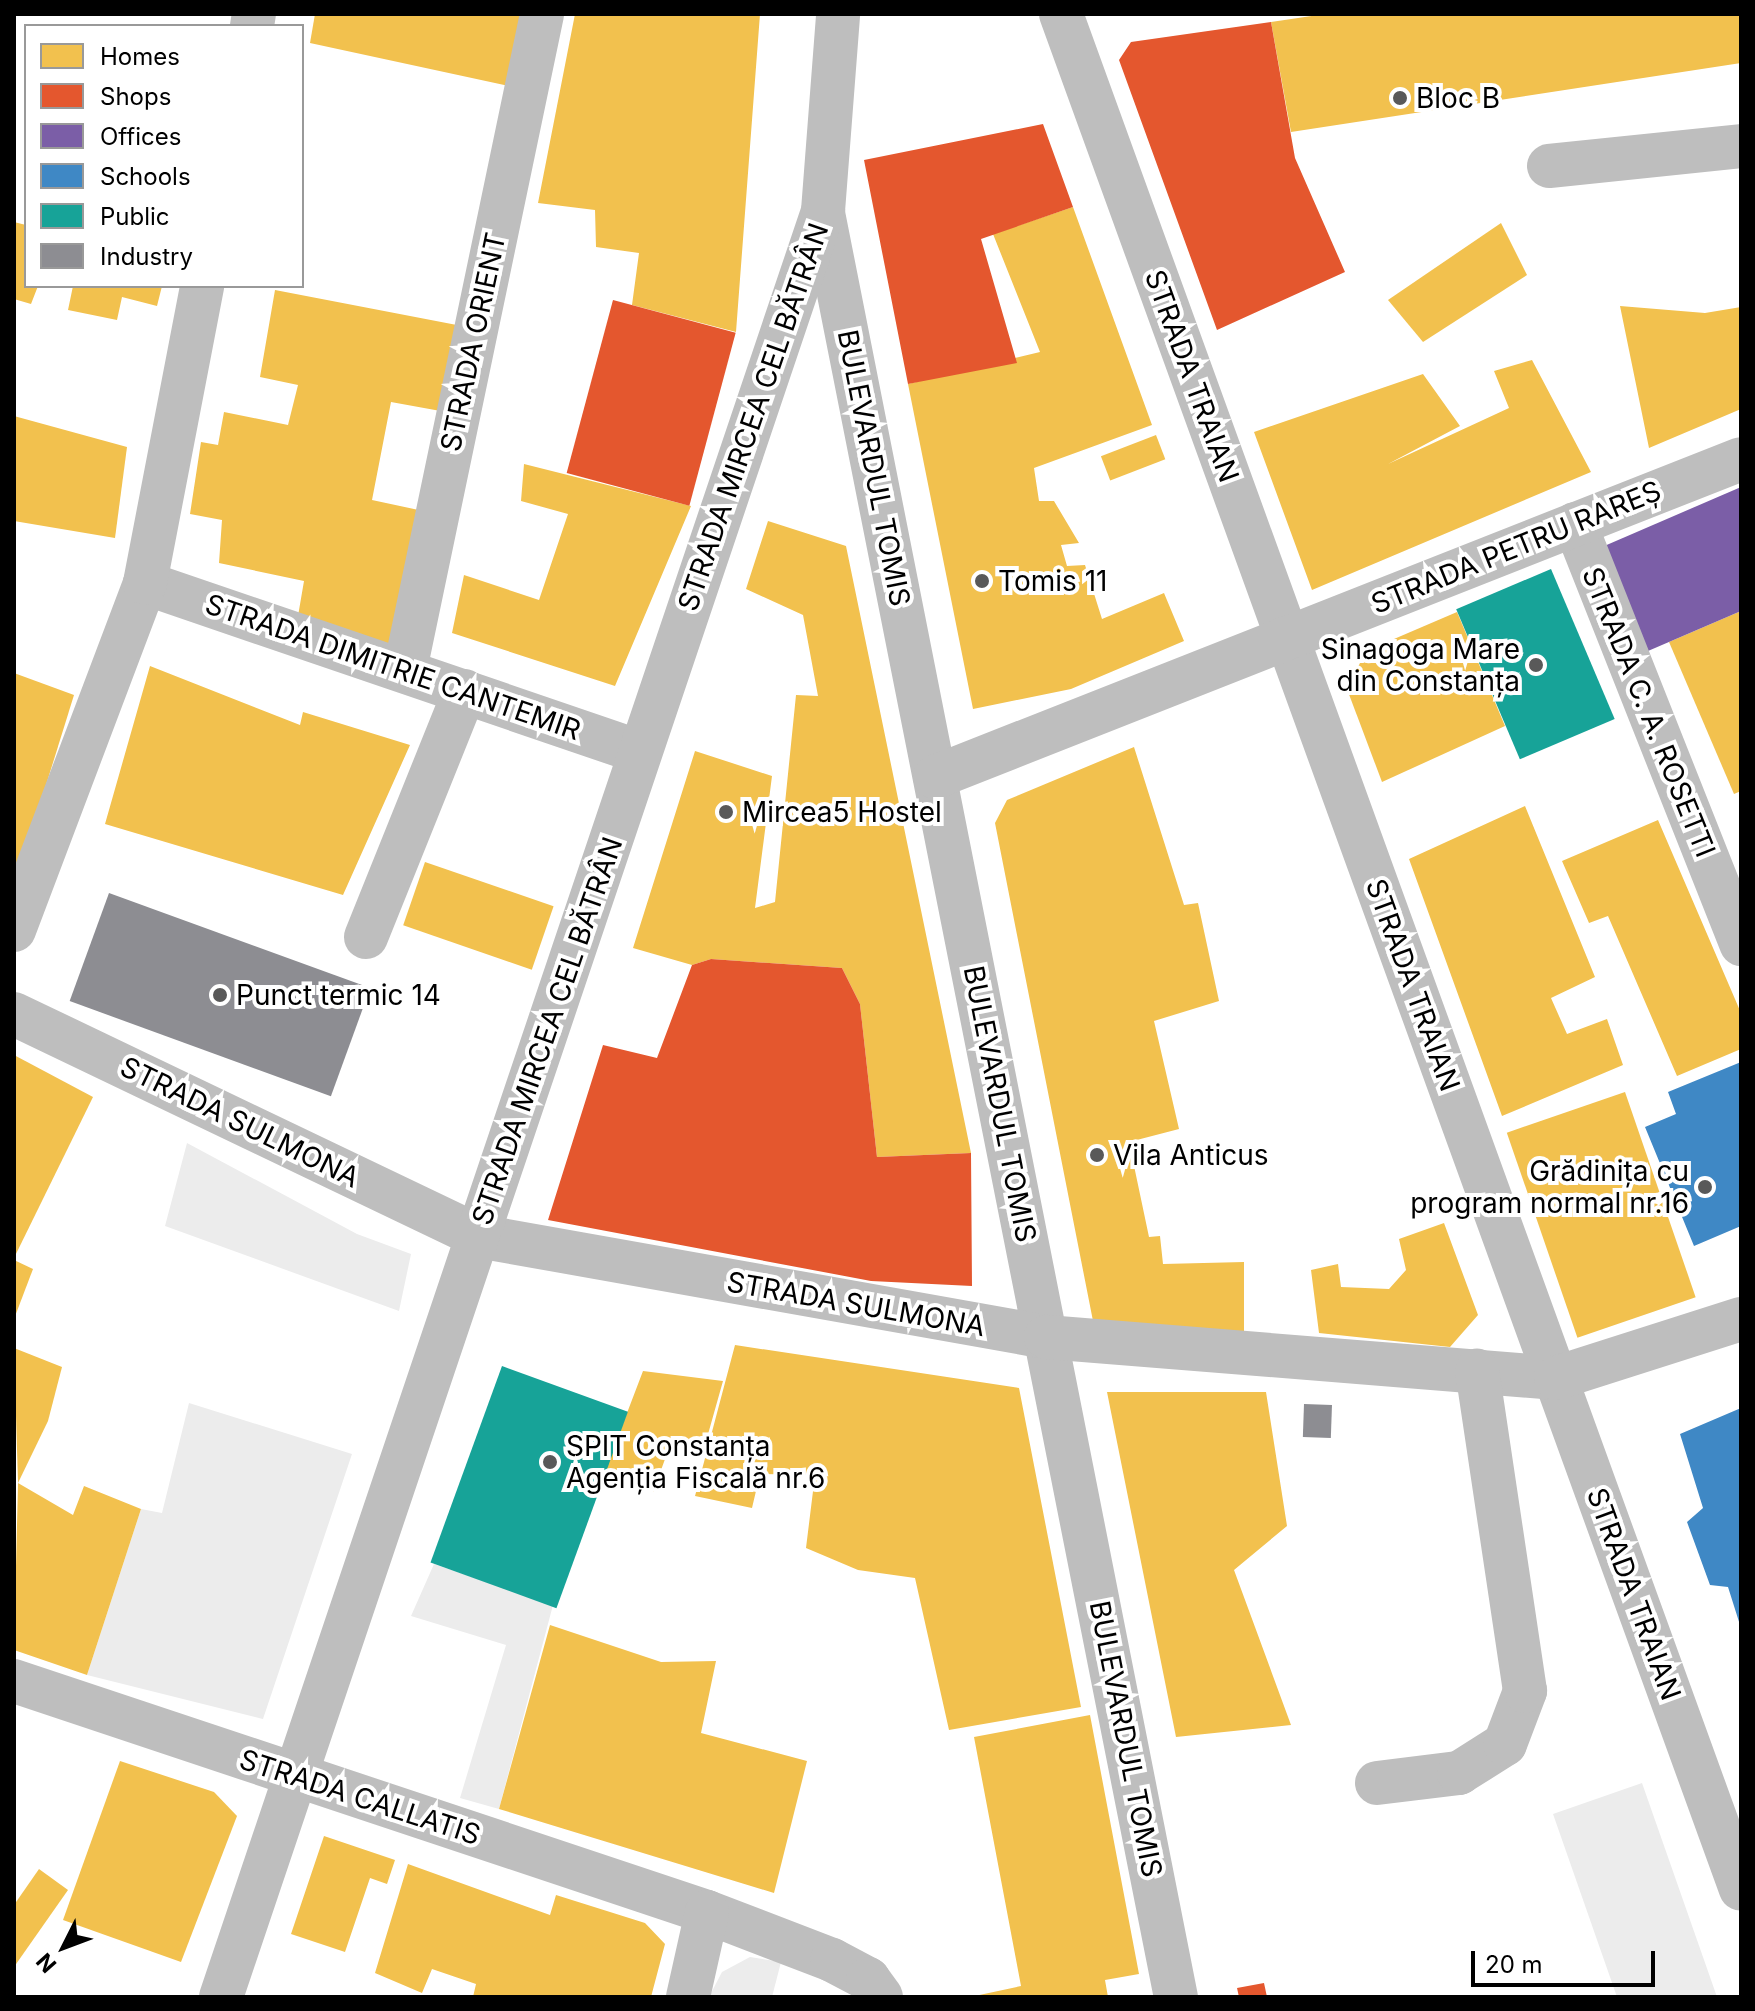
<!DOCTYPE html>
<meta charset="utf-8">
<style>
body{margin:0}
#map{position:relative;width:1755px;height:2011px;overflow:hidden;background:#fff;font-family:Inter,sans-serif}
div>[style]{position:absolute}
.green>*{inset:0;background:#ececec}
.homes>*{inset:0;background:#f2c14e;transform-origin:0 0}
.shops>*{inset:0;background:#e4572e;transform-origin:0 0}
.offices>*{inset:0;background:#7b5ea7}
.schools>*{inset:0;background:#3f88c5}
.public>*{inset:0;background:#17a398;transform-origin:0 0}
.industry>*{inset:0;background:#8d8d92;transform-origin:0 0}
.minor>*{height:44px;margin:-22px;padding:0 22px;transform-origin:22px;border-radius:22px;background:#bebebe}
.dots>*{width:22px;height:22px;translate:-50% -50%;box-sizing:border-box;border:4px solid #fff;border-radius:50%}
span{translate:-50% -50%;white-space:nowrap;text-align:center;line-height:1.15;-webkit-text-stroke:8px #fff;paint-order:stroke}
.poi-label{font-size:28px;color:#000}
.left{translate:0 -50%;text-align:left}
.right{translate:-100% -50%;text-align:right}
.street-label{font-size:28px;color:#000}
.frame{position:absolute;inset:0;border:16px solid #000;pointer-events:none}
.legend{position:absolute;left:24px;top:24px;width:280px;height:264px;box-sizing:border-box;background:#fff;border:2px solid #999;margin:0;padding:10px 14px;list-style:none;font-size:24px;color:#000}
.legend li{display:flex;align-items:center;gap:16px;height:40px}
.legend b{width:40px;border:2px solid #999}
.north{position:absolute;left:24px;top:1907px;width:80px;height:80px;-webkit-text-stroke:6px #fff;paint-order:stroke;rotate:228deg;font-size:22px;font-weight:700;line-height:32px;text-align:center;color:#000}
.north::after{content:'';display:block;margin:auto;width:28px;height:36px;background:#000;clip-path:polygon(50% 0,100% 100%,50% 72%,0 100%)}
.scale{position:absolute;left:1471px;top:1951px;width:184px;height:36px;box-sizing:border-box;border:4px solid #000;border-top:0;padding-left:10px;font-size:24px;line-height:28px;white-space:nowrap;color:#000;-webkit-text-stroke:6px #fff;paint-order:stroke}
</style>
<div id="map">
<div class="green">
<div style="clip-path:polygon(187px 1143px,357px 1234px,411px 1254px,399px 1311px,165px 1226px)"></div>
<div style="clip-path:polygon(189px 1403px,352px 1454px,263px 1719px,87px 1675px,141px 1509px,162px 1513px)"></div>
<div style="clip-path:polygon(434px 1564px,553px 1605px,499px 1809px,460px 1798px,506px 1645px,411px 1616px)"></div>
<div style="clip-path:polygon(1642px 1783px,1717px 1997px,1617px 1997px,1553px 1814px)"></div>
<div style="clip-path:polygon(750px 1957px,781px 1962px,772px 1997px,709px 1997px,722px 1972px)"></div>
</div>
<div class="homes">
<div style="clip-path:polygon(315px 14px,528px 14px,514px 87px,310px 43px)"></div>
<div style="clip-path:polygon(575px 14px,760px 14px,736px 332px,632px 305px,639px 253px,596px 247px,595px 210px,538px 203px)"></div>
<div style="clip-path:polygon(1325px 14px,1741px 14px,1741px 63px,1291px 132px,1271px 22px)"></div>
<div style="clip-path:polygon(1073px 207px,1152px 425px,1034px 468px,1039px 501px,1054px 501px,1079px 543px,1061px 545px,1067px 566px,1085px 565px,1102px 619px,1164px 593px,1184px 641px,1071px 689px,973px 709px,908px 384px,1040px 352px,993px 234px)"></div>
<div style="clip-path:polygon(14px 222px,26px 225px,26px 286px,38px 286px,31px 304px,14px 299px)"></div>
<div style="clip-path:polygon(1501px 223px,1527px 275px,1423px 342px,1388px 300px)"></div>
<div style="clip-path:polygon(73px 286px,162px 286px,157px 306px,122px 297px,117px 320px,68px 310px)"></div>
<div style="clip-path:polygon(275px 290px,462px 326px,446px 412px,391px 402px,372px 500px,428px 512px,394px 647px,298px 616px,304px 581px,219px 563px,222px 520px,190px 514px,201px 442px,218px 445px,224px 412px,288px 425px,298px 385px,260px 377px)"></div>
<div style="clip-path:polygon(1620px 306px,1705px 313px,1741px 307px,1741px 409px,1649px 448px)"></div>
<div style="clip-path:polygon(1532px 360px,1591px 472px,1312px 590px,1254px 432px,1423px 374px,1460px 426px,1388px 464px,1509px 408px,1494px 371px)"></div>
<div style="clip-path:polygon(14px 416px,127px 447px,115px 538px,14px 521px)"></div>
<div style="left:1156px;top:435px;width:26px;height:59px;rotate:69deg"></div>
<div style="clip-path:polygon(524px 464px,691px 506px,615px 686px,452px 633px,464px 575px,539px 600px,568px 514px,521px 501px)"></div>
<div style="clip-path:polygon(768px 521px,846px 546px,971px 1153px,877px 1157px,860px 1004px,842px 968px,711px 959px,692px 965px,633px 948px,695px 751px,772px 776px,755px 908px,775px 902px,796px 695px,818px 696px,803px 615px,746px 589px)"></div>
<div style="clip-path:polygon(1741px 611px,1741px 791px,1734px 794px,1669px 642px)"></div>
<div style="clip-path:polygon(1457px 612px,1505px 726px,1382px 782px,1347px 689px,1366px 651px)"></div>
<div style="clip-path:polygon(150px 666px,300px 725px,303px 712px,410px 745px,343px 895px,105px 824px)"></div>
<div style="clip-path:polygon(14px 673px,74px 695px,15px 885px,14px 885px)"></div>
<div style="clip-path:polygon(1134px 747px,1184px 905px,1198px 903px,1219px 1001px,1154px 1021px,1179px 1129px,1129px 1142px,1149px 1237px,1160px 1236px,1163px 1264px,1244px 1262px,1244px 1334px,1093px 1321px,995px 823px,1007px 800px)"></div>
<div style="clip-path:polygon(1525px 806px,1595px 977px,1551px 998px,1567px 1034px,1607px 1019px,1623px 1065px,1502px 1116px,1409px 859px)"></div>
<div style="clip-path:polygon(1658px 820px,1741px 1013px,1741px 1049px,1677px 1076px,1608px 916px,1589px 923px,1562px 861px)"></div>
<div style="left:425px;top:862px;width:136px;height:67px;rotate:19deg"></div>
<div style="clip-path:polygon(14px 1055px,93px 1097px,14px 1258px)"></div>
<div style="left:1625px;top:1092px;width:217px;height:125px;rotate:71deg"></div>
<div style="clip-path:polygon(1444px 1223px,1478px 1315px,1450px 1347px,1319px 1333px,1311px 1270px,1338px 1264px,1341px 1287px,1389px 1289px,1406px 1270px,1399px 1239px)"></div>
<div style="clip-path:polygon(14px 1260px,33px 1269px,14px 1319px)"></div>
<div style="clip-path:polygon(735px 1345px,1019px 1388px,1081px 1707px,949px 1730px,915px 1578px,858px 1570px,806px 1548px,815px 1475px,760px 1474px,752px 1508px,695px 1496px)"></div>
<div style="clip-path:polygon(14px 1348px,62px 1367px,48px 1421px,18px 1483px)"></div>
<div style="clip-path:polygon(643px 1371px,723px 1381px,703px 1452px,672px 1440px,653px 1492px,603px 1476px)"></div>
<div style="clip-path:polygon(1107px 1392px,1266px 1392px,1287px 1526px,1234px 1570px,1291px 1725px,1176px 1737px)"></div>
<div style="clip-path:polygon(18px 1483px,73px 1515px,84px 1486px,141px 1509px,87px 1675px,14px 1650px)"></div>
<div style="clip-path:polygon(550px 1625px,661px 1662px,716px 1661px,701px 1733px,807px 1761px,774px 1893px,499px 1809px)"></div>
<div style="clip-path:polygon(1090px 1715px,1139px 1974px,1105px 1980px,1108px 1997px,970px 1997px,1021px 1986px,974px 1737px)"></div>
<div style="clip-path:polygon(120px 1761px,214px 1792px,237px 1816px,181px 1962px,63px 1920px)"></div>
<div style="clip-path:polygon(324px 1836px,395px 1860px,387px 1884px,370px 1878px,345px 1952px,291px 1934px)"></div>
<div style="clip-path:polygon(408px 1864px,550px 1915px,556px 1895px,645px 1923px,665px 1944px,651px 1997px,473px 1997px,476px 1984px,432px 1969px,422px 1993px,375px 1973px)"></div>
<div style="clip-path:polygon(39px 1869px,68px 1890px,14px 1967px,14px 1905px)"></div>
</div>
<div class="shops">
<div style="clip-path:polygon(1271px 22px,1295px 158px,1345px 272px,1217px 330px,1119px 60px,1131px 42px)"></div>
<div style="clip-path:polygon(1043px 124px,1073px 207px,981px 239px,1017px 363px,908px 384px,864px 160px)"></div>
<div style="left:613px;top:300px;width:127px;height:179px;rotate:15deg"></div>
<div style="clip-path:polygon(711px 959px,842px 968px,860px 1004px,877px 1157px,971px 1153px,972px 1286px,871px 1281px,548px 1220px,603px 1045px,657px 1058px,692px 965px)"></div>
<div style="clip-path:polygon(1264px 1983px,1267px 1997px,1239px 1997px,1237px 1988px)"></div>
</div>
<div class="offices">
<div style="clip-path:polygon(1741px 487px,1741px 611px,1648px 651px,1602px 547px)"></div>
</div>
<div class="schools">
<div style="clip-path:polygon(1741px 1062px,1741px 1226px,1694px 1246px,1645px 1127px,1676px 1114px,1668px 1092px)"></div>
<div style="clip-path:polygon(1741px 1408px,1741px 1625px,1740px 1625px,1728px 1587px,1710px 1585px,1687px 1522px,1703px 1508px,1680px 1434px)"></div>
</div>
<div class="public">
<div style="left:1551px;top:569px;width:163px;height:103px;rotate:67deg"></div>
<div style="left:502px;top:1366px;width:134px;height:209px;rotate:20deg"></div>
</div>
<div class="industry">
<div style="left:109px;top:893px;width:278px;height:115px;rotate:20deg"></div>
<div style="left:1304px;top:1404px;width:28px;height:33px;rotate:2deg"></div>
</div>
<div class="minor">
<div style="left:1061px;top:14px;width:1994px;rotate:70.07deg"></div>
<div style="left:252px;top:26px;width:12px;rotate:-81deg"></div>
<div style="left:1549px;top:166px;width:193px;rotate:-5.9deg"></div>
<div style="left:823px;top:213px;width:1819px;rotate:78.81deg"></div>
<div style="left:1575px;top:524px;width:452px;rotate:68.4deg"></div>
<div style="left:145px;top:583px;width:523px;rotate:18.85deg"></div>
<div style="left:405px;top:670px;width:670px;rotate:-78.2deg"></div>
<div style="left:935px;top:777px;width:866px;rotate:-21.53deg"></div>
<div style="left:14px;top:930px;width:371px;rotate:-69.3deg"></div>
<div style="left:145px;top:583px;width:302px;rotate:-79.1deg"></div>
<div style="left:366px;top:937px;width:265px;rotate:-68.1deg"></div>
<div style="left:14px;top:1014px;width:514px;rotate:25.57deg"></div>
<div style="left:478px;top:1236px;width:577px;rotate:10.08deg"></div>
<div style="left:1046px;top:1337px;width:512px;rotate:4.6deg"></div>
<div style="left:1556px;top:1378px;width:194px;rotate:-17.7deg"></div>
<div style="left:14px;top:1681px;width:730px;rotate:18.43deg"></div>
<div style="left:707px;top:1912px;width:134px;rotate:21deg"></div>
<div style="left:832px;top:1960px;width:41px;rotate:27.8deg"></div>
<div style="left:868px;top:1979px;width:22px;rotate:54deg"></div>
<div style="left:1377px;top:1783px;width:83px;rotate:-7deg"></div>
<div style="left:1459px;top:1773px;width:54px;rotate:-32.2deg"></div>
<div style="left:1505px;top:1744px;width:57px;rotate:-69.3deg"></div>
<div style="left:1525px;top:1691px;width:324px;rotate:-98.5deg"></div>
<div style="left:221px;top:1997px;width:1885px;rotate:-71.37deg"></div>
<div style="left:823px;top:211px;width:198px;rotate:-85.6deg"></div>
<div style="left:688px;top:1997px;width:87px;rotate:-77.4deg"></div>
</div>
<div class="dots">
<div style="left:1400px;top:98px;background:#595959"></div>
<div style="left:982px;top:581px;background:#595959"></div>
<div style="left:1536px;top:665px;background:#595959"></div>
<div style="left:726px;top:812px;background:#595959"></div>
<div style="left:220px;top:995px;background:#595959"></div>
<div style="left:1097px;top:1155px;background:#595959"></div>
<div style="left:1705px;top:1187px;background:#595959"></div>
<div style="left:550px;top:1462px;background:#595959"></div>
</div>
<div class="poi-label">
<span class="left" style="left:1416px;top:98px">Bloc B</span>
<span class="left" style="left:998px;top:581px">Tomis 11</span>
<span class="right" style="left:1520px;top:665px">Sinagoga Mare<br>din Constanța</span>
<span class="left" style="left:742px;top:812px">Mircea5 Hostel</span>
<span class="left" style="left:236px;top:995px">Punct termic 14</span>
<span class="left" style="left:1113px;top:1155px">Vila Anticus</span>
<span class="right" style="left:1689px;top:1187px">Grădinița cu<br>program normal nr.16</span>
<span class="left" style="left:566px;top:1462px">SPIT Constanța<br>Agenția Fiscală nr.6</span>
</div>
<div class="street-label">
<span style="left:473px;top:342px;rotate:-78deg">STRADA ORIENT</span>
<span style="left:1192px;top:376px;rotate:70deg">STRADA TRAIAN</span>
<span style="left:753px;top:417px;rotate:-71deg">STRADA MIRCEA CEL BĂTRÂN</span>
<span style="left:874px;top:468px;rotate:79deg">BULEVARDUL TOMIS</span>
<span style="left:1516px;top:547px;rotate:-22deg">STRADA PETRU RAREȘ</span>
<span style="left:393px;top:667px;rotate:19deg">STRADA DIMITRIE CANTEMIR</span>
<span style="left:1649px;top:712px;rotate:68deg">STRADA C. A. ROSETTI</span>
<span style="left:1413px;top:985px;rotate:70deg">STRADA TRAIAN</span>
<span style="left:547px;top:1031px;rotate:-71deg">STRADA MIRCEA CEL BĂTRÂN</span>
<span style="left:1000px;top:1104px;rotate:79deg">BULEVARDUL TOMIS</span>
<span style="left:240px;top:1122px;rotate:26deg">STRADA SULMONA</span>
<span style="left:856px;top:1304px;rotate:10deg">STRADA SULMONA</span>
<span style="left:1634px;top:1594px;rotate:70deg">STRADA TRAIAN</span>
<span style="left:1126px;top:1739px;rotate:79deg">BULEVARDUL TOMIS</span>
<span style="left:360px;top:1797px;rotate:18deg">STRADA CALLATIS</span>
</div>
<div class="frame"></div>
<ul class="legend">
<li><b style="height:22px;background:#f2c14e"></b>Homes</li>
<li><b style="height:22px;background:#e4572e"></b>Shops</li>
<li><b style="height:22px;background:#7b5ea7"></b>Offices</li>
<li><b style="height:22px;background:#3f88c5"></b>Schools</li>
<li><b style="height:22px;background:#17a398"></b>Public</li>
<li><b style="height:22px;background:#8d8d92"></b>Industry</li>
</ul>
<div class="north">N</div>
<div class="scale">20 m</div>
</div>
